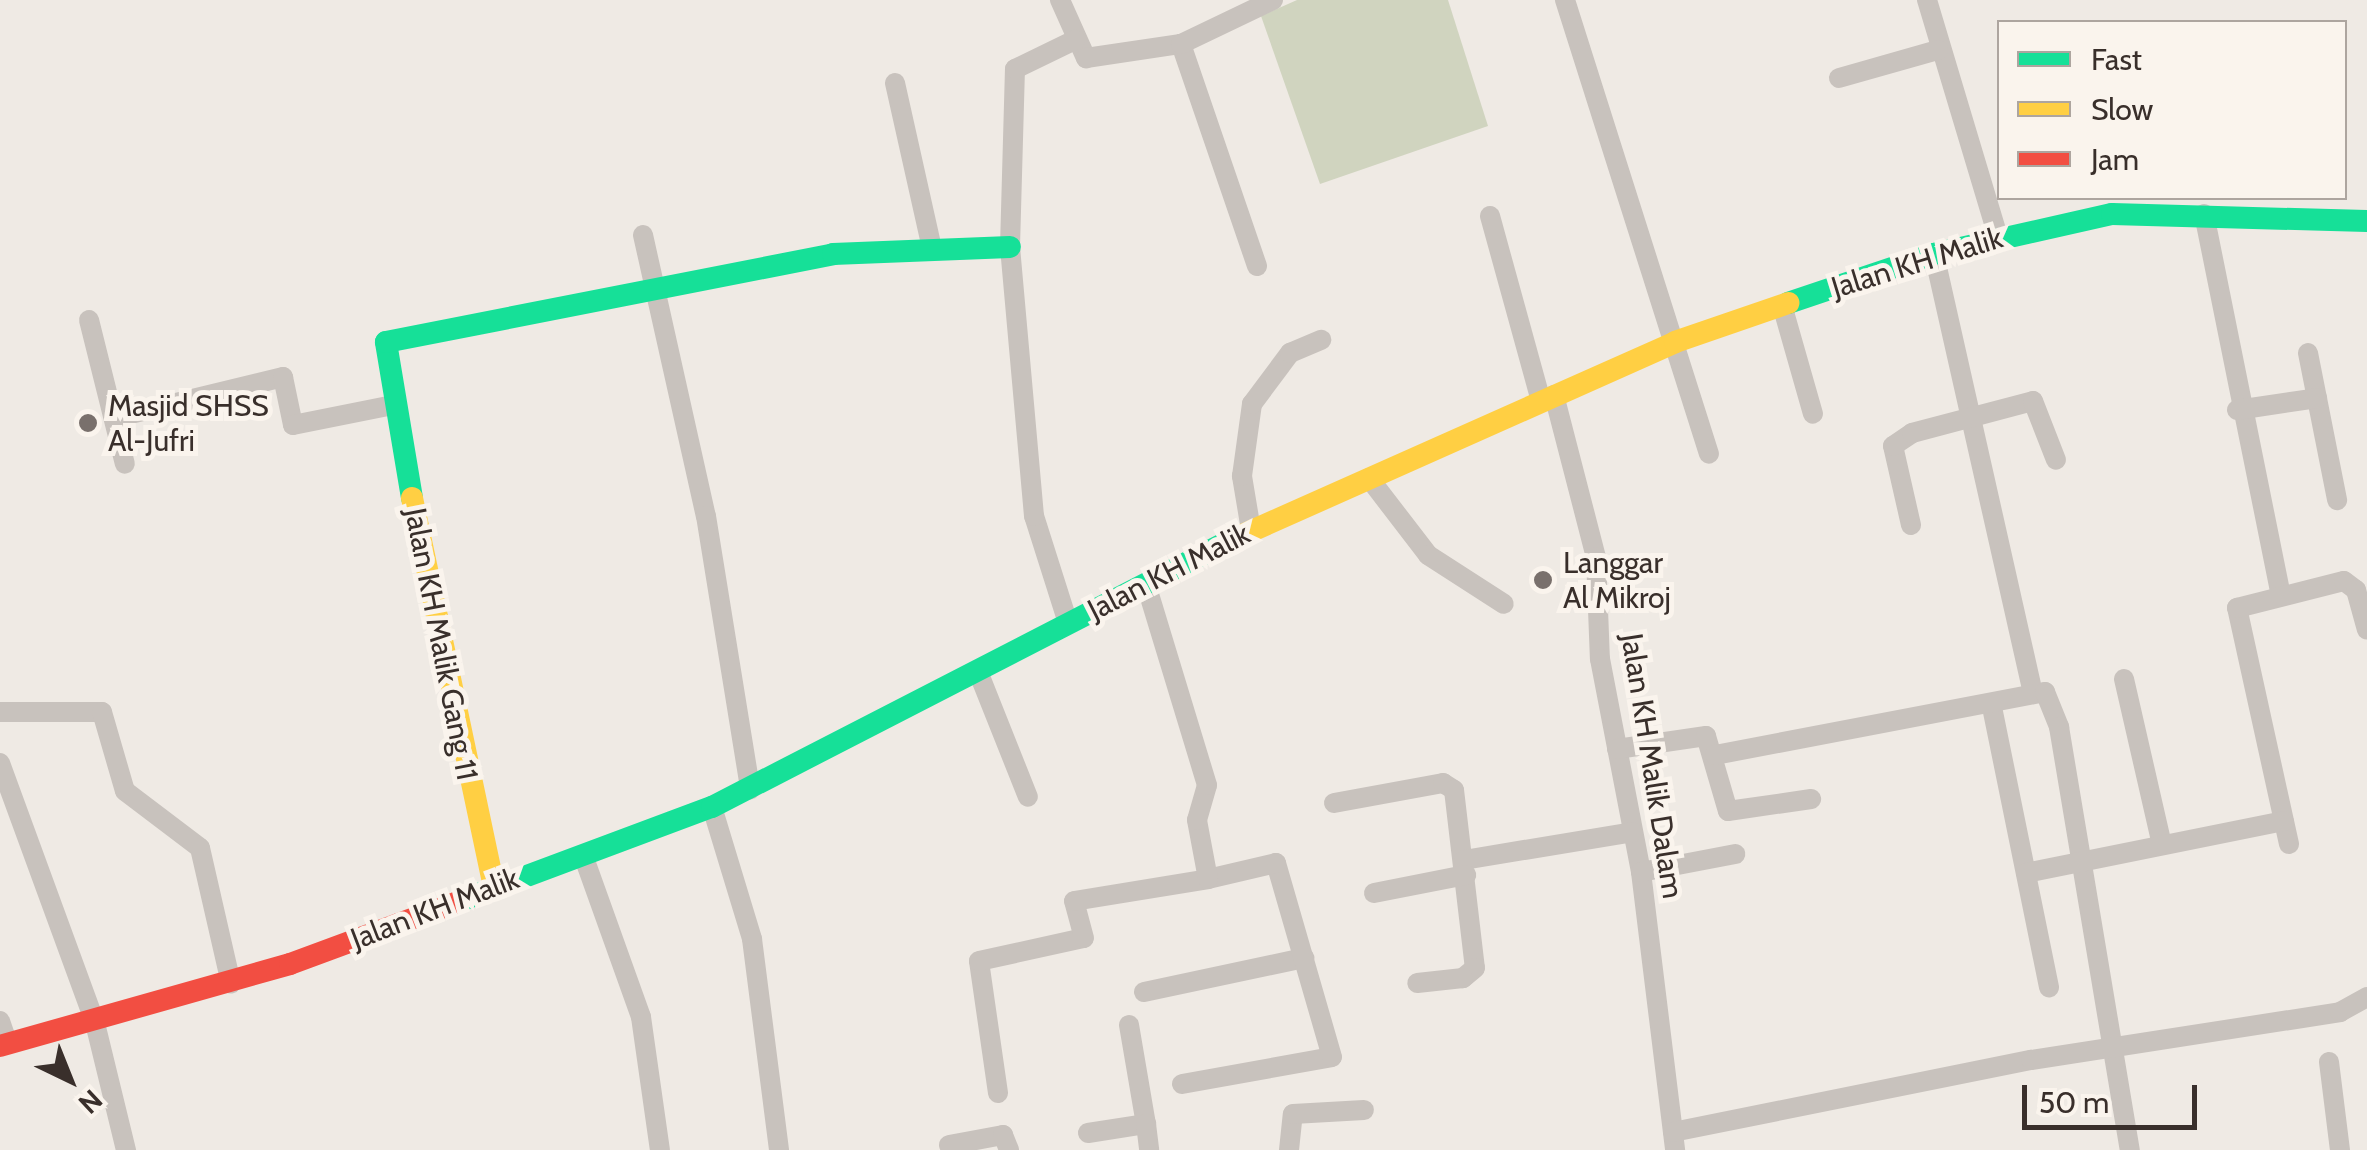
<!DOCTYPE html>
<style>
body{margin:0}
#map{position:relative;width:2367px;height:1150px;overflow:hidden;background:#efeae4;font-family:Cabin,sans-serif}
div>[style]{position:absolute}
.green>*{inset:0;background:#d0d4bf}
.street>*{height:20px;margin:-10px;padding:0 10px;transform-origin:10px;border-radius:10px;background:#c8c2bd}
.fast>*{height:22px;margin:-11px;padding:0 11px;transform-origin:11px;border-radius:11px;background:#16e098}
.slow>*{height:22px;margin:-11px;padding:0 11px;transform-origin:11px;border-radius:11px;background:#ffcf43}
.jam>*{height:22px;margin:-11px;padding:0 11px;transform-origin:11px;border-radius:11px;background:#f24e42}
.dots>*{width:28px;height:28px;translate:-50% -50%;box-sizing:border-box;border:5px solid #faf4ed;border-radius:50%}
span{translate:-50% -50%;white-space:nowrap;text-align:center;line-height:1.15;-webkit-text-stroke:10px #faf4ed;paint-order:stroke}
.street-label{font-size:30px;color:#392f2b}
.poi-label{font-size:30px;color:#392f2b}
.left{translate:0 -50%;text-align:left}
.legend{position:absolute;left:1997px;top:20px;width:350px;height:180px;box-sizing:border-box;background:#faf4ed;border:2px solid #ada59f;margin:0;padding:12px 18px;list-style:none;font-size:30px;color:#392f2b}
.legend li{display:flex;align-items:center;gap:20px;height:50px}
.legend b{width:50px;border:2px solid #ada59f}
.north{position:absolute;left:20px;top:1030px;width:100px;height:100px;-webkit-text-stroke:8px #faf4ed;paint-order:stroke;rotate:137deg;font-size:28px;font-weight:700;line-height:40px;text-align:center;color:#392f2b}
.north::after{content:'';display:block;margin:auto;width:35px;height:45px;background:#392f2b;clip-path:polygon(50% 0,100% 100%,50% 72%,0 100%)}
.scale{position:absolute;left:2022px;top:1085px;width:175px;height:45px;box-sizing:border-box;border:5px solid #392f2b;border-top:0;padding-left:12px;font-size:30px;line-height:35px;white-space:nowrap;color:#392f2b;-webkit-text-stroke:8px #faf4ed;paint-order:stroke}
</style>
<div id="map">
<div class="green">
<div style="clip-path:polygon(1297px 0,1448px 0,1488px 126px,1320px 184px,1261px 16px)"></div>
</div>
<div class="street">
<div style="left:1060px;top:0;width:64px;rotate:65.9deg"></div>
<div style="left:1086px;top:58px;width:96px;rotate:-8.4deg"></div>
<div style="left:1565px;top:0;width:476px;rotate:72.4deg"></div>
<div style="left:1927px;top:0;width:247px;rotate:73.3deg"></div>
<div style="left:1839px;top:78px;width:103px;rotate:-15.8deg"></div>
<div style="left:895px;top:83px;width:169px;rotate:77.4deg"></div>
<div style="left:2204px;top:214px;width:385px;rotate:78.6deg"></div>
<div style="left:1490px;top:216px;width:192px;rotate:74.6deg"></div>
<div style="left:643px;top:235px;width:288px;rotate:77.4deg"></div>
<div style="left:706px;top:516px;width:277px;rotate:80.8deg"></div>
<div style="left:1934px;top:254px;width:446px;rotate:77.3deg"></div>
<div style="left:1257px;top:266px;width:235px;rotate:-108.9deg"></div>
<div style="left:1181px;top:44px;width:102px;rotate:-25.6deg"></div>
<div style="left:1782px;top:305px;width:113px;rotate:74.1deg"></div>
<div style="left:89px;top:320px;width:148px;rotate:76deg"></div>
<div style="left:2308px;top:353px;width:150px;rotate:78.8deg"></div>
<div style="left:1554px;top:395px;width:167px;rotate:75.5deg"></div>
<div style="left:1596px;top:557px;width:102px;rotate:87.8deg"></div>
<div style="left:1600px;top:659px;width:217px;rotate:79.1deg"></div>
<div style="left:1641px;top:872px;width:280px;rotate:83deg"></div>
<div style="left:2237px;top:410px;width:81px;rotate:-8.5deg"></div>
<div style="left:114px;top:418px;width:174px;rotate:-13.6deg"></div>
<div style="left:283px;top:377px;width:49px;rotate:78.2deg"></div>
<div style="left:293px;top:425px;width:102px;rotate:-11.3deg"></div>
<div style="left:1369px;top:478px;width:97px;rotate:52.5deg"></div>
<div style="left:1428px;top:555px;width:90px;rotate:32.8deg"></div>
<div style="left:1911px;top:525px;width:81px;rotate:-102.8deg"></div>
<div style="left:1893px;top:446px;width:23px;rotate:-34deg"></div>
<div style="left:1912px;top:433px;width:125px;rotate:-14.8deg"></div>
<div style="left:2033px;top:401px;width:63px;rotate:68.7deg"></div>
<div style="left:1251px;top:530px;width:55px;rotate:-99.5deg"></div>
<div style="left:1242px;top:476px;width:73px;rotate:-82.1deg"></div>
<div style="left:1252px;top:404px;width:64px;rotate:-53.3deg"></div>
<div style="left:1290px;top:353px;width:34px;rotate:-23deg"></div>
<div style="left:1068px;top:623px;width:112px;rotate:-107.6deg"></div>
<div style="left:1034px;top:516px;width:270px;rotate:-95.1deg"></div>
<div style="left:1010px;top:247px;width:178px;rotate:-88.4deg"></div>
<div style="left:1015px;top:69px;width:67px;rotate:-25.8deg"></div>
<div style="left:979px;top:674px;width:132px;rotate:68.3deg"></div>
<div style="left:2124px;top:679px;width:170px;rotate:77.1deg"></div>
<div style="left:0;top:712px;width:102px"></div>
<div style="left:102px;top:712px;width:82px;rotate:73.8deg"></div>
<div style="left:125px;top:791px;width:94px;rotate:37.2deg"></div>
<div style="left:200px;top:848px;width:139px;rotate:77.1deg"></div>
<div style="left:1993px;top:712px;width:281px;rotate:78.5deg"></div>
<div style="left:1617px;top:749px;width:90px;rotate:-8.3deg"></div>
<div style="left:1706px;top:736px;width:78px;rotate:73.7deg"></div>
<div style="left:1728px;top:811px;width:84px;rotate:-8.2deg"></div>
<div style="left:1715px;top:755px;width:336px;rotate:-10.8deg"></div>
<div style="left:2045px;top:692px;width:38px;rotate:68deg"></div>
<div style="left:2059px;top:727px;width:429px;rotate:80.5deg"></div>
<div style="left:0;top:763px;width:277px;rotate:69.9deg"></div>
<div style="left:95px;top:1023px;width:131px;rotate:76.3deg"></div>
<div style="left:1334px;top:803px;width:111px;rotate:-10.4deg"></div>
<div style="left:1443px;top:783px;width:13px;rotate:32deg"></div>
<div style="left:1454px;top:790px;width:179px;rotate:83.3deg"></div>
<div style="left:1475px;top:968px;width:16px;rotate:140deg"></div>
<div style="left:1463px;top:978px;width:46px;rotate:173.8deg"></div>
<div style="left:712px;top:807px;width:138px;rotate:73.1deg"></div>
<div style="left:752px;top:939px;width:213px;rotate:82.7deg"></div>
<div style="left:2289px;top:844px;width:242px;rotate:-102.4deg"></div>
<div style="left:2237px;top:608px;width:110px;rotate:-14.2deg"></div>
<div style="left:2344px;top:581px;width:15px;rotate:37deg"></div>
<div style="left:2356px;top:590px;width:41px;rotate:74.6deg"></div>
<div style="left:583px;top:855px;width:172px;rotate:70.3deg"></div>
<div style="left:641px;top:1017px;width:134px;rotate:81.9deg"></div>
<div style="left:1464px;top:860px;width:171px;rotate:-9.4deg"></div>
<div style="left:1641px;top:872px;width:96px;rotate:-10.8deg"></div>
<div style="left:2026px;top:873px;width:263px;rotate:-11.4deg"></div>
<div style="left:1374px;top:893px;width:94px;rotate:-11.1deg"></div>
<div style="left:1144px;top:992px;width:164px;rotate:-12deg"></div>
<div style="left:0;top:1021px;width:24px;rotate:71deg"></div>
<div style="left:1129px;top:1025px;width:100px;rotate:80.3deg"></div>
<div style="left:2329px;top:1062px;width:89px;rotate:82.9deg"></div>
<div style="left:1182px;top:1084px;width:152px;rotate:-10.2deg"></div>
<div style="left:1332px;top:1057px;width:202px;rotate:-106.1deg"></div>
<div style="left:1276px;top:863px;width:70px;rotate:166.8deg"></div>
<div style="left:998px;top:1093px;width:133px;rotate:-98.2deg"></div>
<div style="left:979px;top:961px;width:107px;rotate:-12.4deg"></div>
<div style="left:1084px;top:938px;width:38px;rotate:-105deg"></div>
<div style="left:1074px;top:901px;width:136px;rotate:-9.3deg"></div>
<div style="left:1208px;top:879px;width:60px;rotate:-100.6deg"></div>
<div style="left:1197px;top:820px;width:36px;rotate:-74deg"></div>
<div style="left:1207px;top:785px;width:210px;rotate:-106.9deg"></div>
<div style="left:1673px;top:1132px;width:365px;rotate:-11.4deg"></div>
<div style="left:2031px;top:1060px;width:313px;rotate:-8.8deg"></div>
<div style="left:2340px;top:1012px;width:31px;rotate:-29deg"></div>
<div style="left:1088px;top:1133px;width:59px;rotate:-8.8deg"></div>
<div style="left:1146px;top:1124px;width:26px;rotate:83deg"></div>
<div style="left:949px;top:1145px;width:55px;rotate:-10.5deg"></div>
<div style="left:1003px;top:1135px;width:16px;rotate:68deg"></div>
<div style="left:1289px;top:1150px;width:36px;rotate:-84deg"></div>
<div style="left:1293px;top:1114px;width:71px;rotate:-3.2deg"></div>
</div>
<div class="fast">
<div style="left:1788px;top:303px;width:154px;rotate:-18.6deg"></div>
<div style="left:1934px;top:254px;width:182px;rotate:-12.7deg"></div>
<div style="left:2112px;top:214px;width:255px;rotate:1.6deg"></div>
<div style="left:412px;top:498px;width:158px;rotate:-99.5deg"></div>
<div style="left:386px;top:342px;width:456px;rotate:-11.1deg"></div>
<div style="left:833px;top:254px;width:177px;rotate:-2.3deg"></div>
<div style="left:460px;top:901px;width:269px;rotate:-20.5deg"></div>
<div style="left:712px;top:807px;width:581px;rotate:-27.23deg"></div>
</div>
<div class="slow">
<div style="left:412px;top:498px;width:393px;rotate:78.1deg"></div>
<div style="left:1229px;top:541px;width:488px;rotate:-24deg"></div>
<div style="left:1675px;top:342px;width:120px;rotate:-19deg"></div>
</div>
<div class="jam">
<div style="left:0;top:1046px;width:301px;rotate:-15.8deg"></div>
<div style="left:290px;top:964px;width:181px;rotate:-20.3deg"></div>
</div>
<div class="dots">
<div style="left:88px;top:423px;background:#79706c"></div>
<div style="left:1543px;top:580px;background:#79706c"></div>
</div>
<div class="street-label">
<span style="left:1917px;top:263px;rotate:-17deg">Jalan KH Malik</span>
<span style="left:1169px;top:572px;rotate:-27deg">Jalan KH Malik</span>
<span style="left:441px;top:644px;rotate:79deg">Jalan KH Malik Gang 11</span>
<span style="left:1652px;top:766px;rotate:81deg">Jalan KH Malik Dalam</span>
<span style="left:435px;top:909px;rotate:-21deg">Jalan KH Malik</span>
</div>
<div class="poi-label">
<span class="left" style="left:108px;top:423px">Masjid SHSS<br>Al-Jufri</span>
<span class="left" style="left:1563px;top:580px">Langgar<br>Al Mikroj</span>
</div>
<ul class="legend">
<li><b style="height:12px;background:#16e098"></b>Fast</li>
<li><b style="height:12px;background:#ffcf43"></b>Slow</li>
<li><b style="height:12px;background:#f24e42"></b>Jam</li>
</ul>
<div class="north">N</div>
<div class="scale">50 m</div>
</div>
